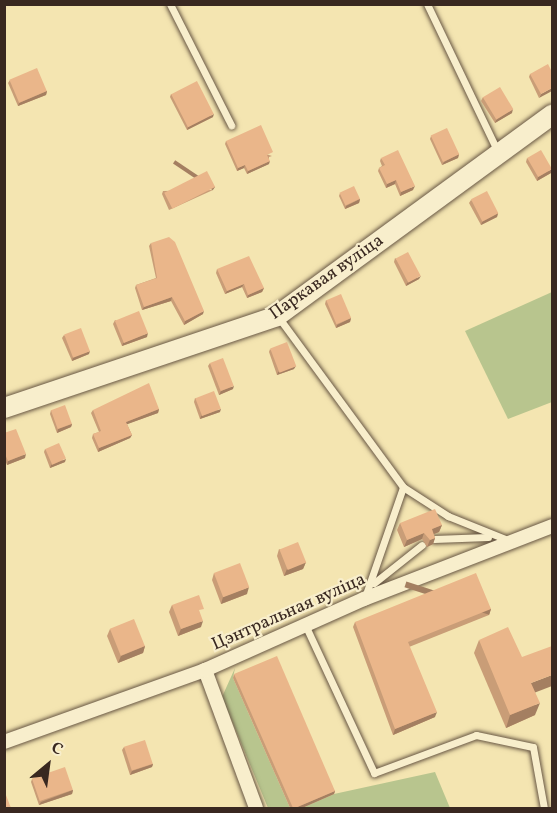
<!DOCTYPE html>
<meta charset="utf-8">
<style>
body{margin:0}
#map{position:relative;width:557px;height:813px;overflow:hidden;background:#f4e5b1;font-family:Vollkorn,serif}
div>[style]{position:absolute}
.green>*{inset:0;background:#b8c58e}
.roads{filter:drop-shadow(0 0 2px #685744) drop-shadow(0 0 2px #685744)}
.lane>*{height:7px;margin:-3.5px;padding:0 3.5px;transform-origin:3.5px;border-radius:3.5px;background:#f8eecc}
.street>*{height:14px;margin:-7px;padding:0 7px;transform-origin:7px;border-radius:7px;background:#f8eecc}
.secondary>*{height:20px;margin:-10px;padding:0 10px;transform-origin:10px;border-radius:10px;background:#f8eecc}
.wall>*{inset:0;background:#c99d77}
.shaded-wall>*{inset:0;background:#a47f61;transform-origin:0 0}
.building>*{inset:0;background:#eab68a;transform-origin:0 0}
span{translate:-50% -50%;white-space:nowrap;text-align:center;line-height:1.15;-webkit-text-stroke:4.5px #f8eecc;paint-order:stroke}
.street-label{font-size:18px;color:#392820}
.frame{position:absolute;inset:0;border:6px solid #392820;pointer-events:none}
.north{position:absolute;left:18px;top:735px;width:60px;height:60px;-webkit-text-stroke:4px #f8eecc;paint-order:stroke;rotate:29deg;font-size:16px;font-weight:700;line-height:24px;text-align:center;color:#392820}
.north::after{content:'';display:block;margin:auto;width:21px;height:27px;background:#392820;clip-path:polygon(50% 0,100% 100%,50% 72%,0 100%)}
</style>
<div id="map">
<div class="green">
<div style="clip-path:polygon(552px 292px,552px 402px,508px 419px,465px 331px)"></div>
<div style="clip-path:polygon(235px 668px,233px 678px,290px 808px,268px 808px,222px 697px)"></div>
<div style="clip-path:polygon(435px 772px,450px 808px,302px 808px,334px 794px)"></div>
</div>
<div class="roads">
<div class="lane">
<div style="left:170px;top:4px;width:136px;rotate:63.2deg"></div>
<div style="left:427px;top:4px;width:164px;rotate:64.4deg"></div>
<div style="left:279px;top:318px;width:210px;rotate:53.7deg"></div>
<div style="left:403px;top:487px;width:54px;rotate:32.8deg"></div>
<div style="left:448px;top:516px;width:65px;rotate:21.8deg"></div>
<div style="left:434px;top:539px;width:54px;rotate:-2.1deg"></div>
<div style="left:374px;top:583px;width:61px;rotate:-38.4deg"></div>
<div style="left:365px;top:597px;width:116px;rotate:-70.9deg"></div>
<div style="left:307px;top:629px;width:159px;rotate:65deg"></div>
<div style="left:374px;top:773px;width:109px;rotate:-20.4deg"></div>
<div style="left:476px;top:735px;width:58px;rotate:11.9deg"></div>
<div style="left:533px;top:747px;width:62px;rotate:79.8deg"></div>
</div>
<div class="street">
<div style="left:205px;top:670px;width:147px;rotate:69.7deg"></div>
<div style="left:4px;top:742px;width:214px;rotate:-19.7deg"></div>
<div style="left:205px;top:670px;width:174px;rotate:-24.1deg"></div>
<div style="left:364px;top:599px;width:202px;rotate:-21.2deg"></div>
</div>
<div class="secondary">
<div style="left:4px;top:408px;width:288px;rotate:-18.6deg"></div>
<div style="left:277px;top:316px;width:341px;rotate:-36.2deg"></div>
</div>
</div>
<div class="wall">
<div style="clip-path:polygon(552px 72px,539px 98px,529px 77px,530px 74px)"></div>
<div style="clip-path:polygon(10px 80px,47px 91px,46px 95px,18px 106px,8px 83px)"></div>
<div style="clip-path:polygon(171px 94px,213px 117px,187px 130px,170px 97px)"></div>
<div style="clip-path:polygon(483px 97px,512px 113px,495px 123px,481px 101px)"></div>
<div style="clip-path:polygon(431px 136px,459px 154px,458px 158px,442px 165px,430px 139px)"></div>
<div style="clip-path:polygon(226px 141px,272px 156px,269px 157px,269px 164px,247px 174px,244px 168px,237px 171px,225px 144px)"></div>
<div style="clip-path:polygon(381px 158px,413px 190px,400px 196px,395px 184px,386px 188px,378px 171px,379px 168px,382px 166px,380px 161px)"></div>
<div style="clip-path:polygon(527px 158px,551px 173px,537px 181px,526px 162px)"></div>
<div style="clip-path:polygon(213px 190px,169px 210px,162px 194px,163px 191px)"></div>
<div style="clip-path:polygon(340px 193px,360px 199px,359px 203px,345px 209px,339px 196px)"></div>
<div style="clip-path:polygon(471px 200px,498px 213px,497px 217px,481px 225px,469px 203px)"></div>
<div style="clip-path:polygon(151px 243px,203px 314px,184px 325px,171px 301px,142px 310px,135px 288px,136px 285px,156px 278px,149px 246px)"></div>
<div style="clip-path:polygon(395px 258px,419px 279px,406px 286px,394px 262px)"></div>
<div style="clip-path:polygon(217px 269px,264px 288px,262px 292px,247px 298px,242px 287px,225px 294px,216px 273px)"></div>
<div style="clip-path:polygon(326px 300px,351px 318px,350px 322px,336px 328px,325px 304px)"></div>
<div style="clip-path:polygon(115px 320px,147px 337px,122px 346px,113px 324px)"></div>
<div style="clip-path:polygon(64px 335px,89px 354px,72px 361px,62px 338px)"></div>
<div style="clip-path:polygon(270px 349px,294px 369px,277px 375px,269px 352px)"></div>
<div style="clip-path:polygon(210px 363px,233px 389px,219px 395px,208px 366px)"></div>
<div style="clip-path:polygon(195px 398px,220px 412px,200px 419px,194px 402px)"></div>
<div style="clip-path:polygon(159px 409px,158px 413px,127px 424px,132px 435px,130px 438px,98px 452px,92px 438px,93px 434px,99px 432px,91px 413px,93px 410px)"></div>
<div style="clip-path:polygon(51px 410px,72px 424px,71px 427px,57px 433px,50px 414px)"></div>
<div style="clip-path:polygon(4px 433px,25px 458px,7px 465px,4px 458px)"></div>
<div style="clip-path:polygon(45px 449px,65px 462px,50px 468px,44px 452px)"></div>
<div style="clip-path:polygon(400px 523px,442px 525px,439px 532px,434px 534px,435px 538px,433px 544px,427px 547px,422px 539px,404px 547px,397px 530px)"></div>
<div style="clip-path:polygon(279px 549px,306px 562px,303px 569px,284px 576px,277px 556px)"></div>
<div style="clip-path:polygon(214px 573px,247px 594px,221px 604px,212px 580px)"></div>
<div style="clip-path:polygon(172px 605px,201px 616px,201px 627px,178px 636px,169px 612px)"></div>
<div style="clip-path:polygon(491px 609px,489px 615px,409px 647px,435px 717px,393px 735px,353px 627px,355px 622px)"></div>
<div style="clip-path:polygon(110px 629px,145px 646px,143px 653px,118px 663px,107px 636px)"></div>
<div style="clip-path:polygon(479px 640px,535px 693px,535px 715px,506px 728px,474px 653px)"></div>
<div style="clip-path:polygon(234px 674px,335px 791px,334px 794px,302px 808px,290px 808px,233px 678px)"></div>
<div style="clip-path:polygon(124px 747px,153px 764px,152px 767px,130px 775px,122px 750px)"></div>
<div style="clip-path:polygon(32px 779px,73px 790px,72px 794px,39px 805px,31px 782px)"></div>
</div>
<div class="shaded-wall">
<div style="clip-path:polygon(552px 88px,552px 91px,539px 98px,541px 94px)"></div>
<div style="clip-path:polygon(47px 91px,46px 95px,18px 106px,19px 103px)"></div>
<div style="clip-path:polygon(513px 109px,512px 113px,495px 123px,496px 120px)"></div>
<div style="clip-path:polygon(214px 114px,213px 117px,187px 130px,188px 127px)"></div>
<div style="clip-path:polygon(459px 154px,458px 158px,442px 165px,444px 162px)"></div>
<div style="clip-path:polygon(270px 161px,269px 164px,247px 174px,248px 171px)"></div>
<div style="clip-path:polygon(245px 165px,244px 168px,237px 171px,238px 168px)"></div>
<div style="clip-path:polygon(552px 169px,551px 173px,537px 181px,538px 177px)"></div>
<div style="clip-path:polygon(396px 180px,395px 184px,386px 188px,387px 184px)"></div>
<div style="clip-path:polygon(415px 186px,413px 190px,400px 196px,401px 192px)"></div>
<div style="left:215px;top:187px;width:4px;height:48px;rotate:124deg"></div>
<div style="clip-path:polygon(360px 199px,359px 203px,345px 209px,346px 206px)"></div>
<div style="clip-path:polygon(498px 213px,497px 217px,481px 225px,482px 222px)"></div>
<div style="clip-path:polygon(421px 276px,419px 279px,406px 286px,407px 283px)"></div>
<div style="clip-path:polygon(244px 284px,242px 287px,225px 294px,227px 291px)"></div>
<div style="clip-path:polygon(264px 288px,262px 292px,247px 298px,248px 295px)"></div>
<div style="clip-path:polygon(172px 297px,171px 301px,142px 310px,144px 307px)"></div>
<div style="clip-path:polygon(204px 311px,203px 314px,184px 325px,185px 321px)"></div>
<div style="clip-path:polygon(351px 318px,350px 322px,336px 328px,337px 325px)"></div>
<div style="clip-path:polygon(148px 333px,147px 337px,122px 346px,123px 343px)"></div>
<div style="clip-path:polygon(90px 351px,89px 354px,72px 361px,73px 357px)"></div>
<div style="clip-path:polygon(296px 366px,294px 369px,277px 375px,278px 372px)"></div>
<div style="clip-path:polygon(234px 386px,233px 389px,219px 395px,221px 391px)"></div>
<div style="clip-path:polygon(159px 409px,158px 413px,125px 425px,126px 422px)"></div>
<div style="clip-path:polygon(221px 409px,220px 412px,200px 419px,201px 416px)"></div>
<div style="clip-path:polygon(72px 424px,71px 427px,57px 433px,58px 429px)"></div>
<div style="clip-path:polygon(132px 435px,130px 438px,98px 452px,99px 448px)"></div>
<div style="clip-path:polygon(26px 454px,25px 458px,7px 465px,8px 461px)"></div>
<div style="clip-path:polygon(66px 459px,65px 462px,50px 468px,51px 465px)"></div>
<div style="clip-path:polygon(442px 525px,439px 532px,429px 536px,432px 529px)"></div>
<div style="clip-path:polygon(424px 533px,422px 539px,404px 547px,407px 540px)"></div>
<div style="clip-path:polygon(435px 538px,433px 544px,427px 547px,430px 540px)"></div>
<div style="clip-path:polygon(306px 562px,303px 569px,284px 576px,287px 569px)"></div>
<div style="clip-path:polygon(249px 587px,247px 594px,221px 604px,223px 597px)"></div>
<div style="left:491px;top:609px;width:6px;height:89px;rotate:108deg"></div>
<div style="clip-path:polygon(203px 621px,201px 627px,178px 636px,181px 629px)"></div>
<div style="clip-path:polygon(145px 646px,143px 653px,118px 663px,121px 656px)"></div>
<div style="clip-path:polygon(552px 675px,552px 686px,526px 696px,531px 683px)"></div>
<div style="clip-path:polygon(540px 703px,535px 715px,506px 728px,510px 715px)"></div>
<div style="clip-path:polygon(437px 712px,435px 717px,393px 735px,395px 729px)"></div>
<div style="clip-path:polygon(153px 764px,152px 767px,130px 775px,132px 771px)"></div>
<div style="clip-path:polygon(73px 790px,72px 794px,39px 805px,41px 802px)"></div>
<div style="clip-path:polygon(335px 791px,334px 794px,302px 808px,295px 808px)"></div>
</div>
<div class="building">
<div style="clip-path:polygon(548px 64px,552px 72px,552px 88px,541px 94px,530px 74px)"></div>
<div style="left:37px;top:68px;width:25px;height:30px;rotate:67deg"></div>
<div style="left:197px;top:81px;width:37px;height:29px;rotate:63deg"></div>
<div style="left:500px;top:87px;width:26px;height:20px;rotate:59deg"></div>
<div style="clip-path:polygon(261px 125px,273px 152px,267px 155px,270px 161px,248px 171px,245px 165px,238px 168px,226px 141px)"></div>
<div style="left:447px;top:128px;width:29px;height:18px;rotate:65deg"></div>
<div style="clip-path:polygon(398px 150px,415px 186px,401px 192px,396px 180px,387px 184px,379px 168px,385px 165px,381px 158px)"></div>
<div style="left:541px;top:150px;width:22px;height:16px;rotate:60deg"></div>
<div style="left:207px;top:171px;width:18px;height:48px;rotate:63deg"></div>
<div style="left:354px;top:186px;width:14px;height:16px;rotate:65deg"></div>
<div style="left:487px;top:191px;width:25px;height:18px;rotate:63deg"></div>
<div style="clip-path:polygon(169px 237px,175px 242px,204px 311px,185px 321px,172px 297px,144px 307px,136px 285px,157px 278px,151px 243px)"></div>
<div style="left:408px;top:252px;width:27px;height:14px;rotate:62deg"></div>
<div style="clip-path:polygon(249px 256px,264px 288px,248px 295px,244px 284px,227px 291px,217px 269px)"></div>
<div style="left:341px;top:294px;width:26px;height:16px;rotate:67deg"></div>
<div style="left:139px;top:311px;width:24px;height:26px;rotate:68deg"></div>
<div style="left:81px;top:328px;width:25px;height:18px;rotate:69deg"></div>
<div style="left:287px;top:342px;width:26px;height:18px;rotate:69deg"></div>
<div style="left:223px;top:358px;width:30px;height:14px;rotate:69deg"></div>
<div style="clip-path:polygon(149px 383px,159px 409px,126px 422px,132px 435px,99px 448px,93px 434px,101px 431px,93px 410px)"></div>
<div style="left:214px;top:391px;width:19px;height:20px;rotate:69deg"></div>
<div style="left:65px;top:405px;width:20px;height:15px;rotate:70deg"></div>
<div style="clip-path:polygon(16px 429px,26px 454px,8px 461px,4px 452px,4px 433px)"></div>
<div style="left:59px;top:443px;width:17px;height:15px;rotate:66deg"></div>
<div style="clip-path:polygon(435px 509px,442px 525px,432px 529px,435px 538px,430px 540px,424px 533px,407px 540px,400px 523px)"></div>
<div style="left:298px;top:542px;width:22px;height:20px;rotate:68deg"></div>
<div style="left:240px;top:563px;width:26px;height:28px;rotate:69deg"></div>
<div style="clip-path:polygon(476px 573px,491px 609px,408px 642px,437px 712px,395px 729px,355px 622px)"></div>
<div style="clip-path:polygon(199px 595px,204px 609px,199px 610px,203px 621px,181px 629px,172px 605px)"></div>
<div style="left:134px;top:619px;width:29px;height:26px;rotate:68deg"></div>
<div style="clip-path:polygon(508px 627px,522px 657px,552px 646px,552px 675px,531px 683px,540px 703px,510px 715px,479px 640px)"></div>
<div style="clip-path:polygon(277px 656px,335px 791px,295px 808px,293px 808px,234px 674px)"></div>
<div style="left:145px;top:740px;width:25px;height:22px;rotate:72deg"></div>
<div style="left:65px;top:767px;width:24px;height:35px;rotate:71deg"></div>
<div style="clip-path:polygon(4px 790px,11px 808px,4px 808px)"></div>
</div>
<div class="street-label">
<span style="left:327px;top:278px;rotate:-35deg">Паркавая вуліца</span>
<span style="left:289px;top:613px;rotate:-24deg">Цэнтральная вуліца</span>
</div>
<div class="frame"></div>
<div class="north">С</div>
</div>
